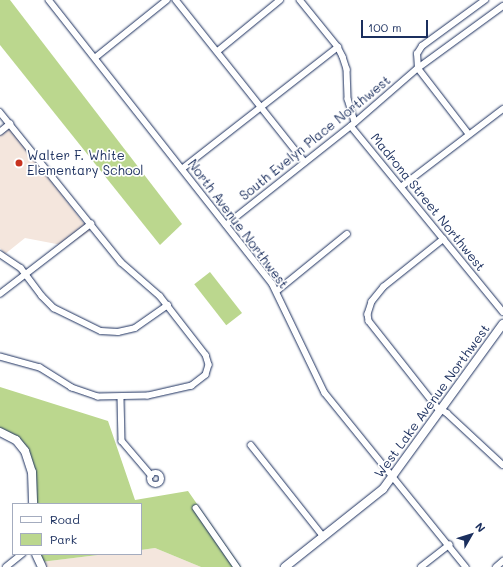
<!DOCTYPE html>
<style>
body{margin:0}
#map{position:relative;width:503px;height:567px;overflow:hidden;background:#fff;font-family:Mali,sans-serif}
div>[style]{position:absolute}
.built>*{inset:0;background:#f4e6dd}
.green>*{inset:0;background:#bbd78e;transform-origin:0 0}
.roads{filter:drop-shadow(0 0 1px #1b2f5e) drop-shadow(0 0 1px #1b2f5e)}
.street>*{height:5.5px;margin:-2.75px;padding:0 2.75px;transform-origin:2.75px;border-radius:2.75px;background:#fff}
.street>.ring{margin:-2.75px;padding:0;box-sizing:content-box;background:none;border:5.5px solid #fff;border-radius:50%}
.secondary>*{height:8px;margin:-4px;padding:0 4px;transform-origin:4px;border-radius:4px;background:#fff}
.dots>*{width:11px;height:11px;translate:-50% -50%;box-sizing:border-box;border:2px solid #fff;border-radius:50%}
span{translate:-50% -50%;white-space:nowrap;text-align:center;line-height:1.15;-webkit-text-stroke:3.5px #fff;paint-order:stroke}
.street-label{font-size:13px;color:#1b2f5e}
.poi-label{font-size:13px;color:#1b2f5e}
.left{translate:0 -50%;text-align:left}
.legend{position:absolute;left:12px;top:503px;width:130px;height:52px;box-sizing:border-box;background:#fff;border:1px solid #a4acbf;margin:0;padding:5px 7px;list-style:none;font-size:12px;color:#1b2f5e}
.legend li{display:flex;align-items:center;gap:8px;height:20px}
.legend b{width:20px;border:1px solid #a4acbf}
.north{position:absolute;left:451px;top:515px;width:40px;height:40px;-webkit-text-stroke:3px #fff;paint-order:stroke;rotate:51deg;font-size:11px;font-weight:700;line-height:16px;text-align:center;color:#1b2f5e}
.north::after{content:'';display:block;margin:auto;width:14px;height:18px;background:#1b2f5e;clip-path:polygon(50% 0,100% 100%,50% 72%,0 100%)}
.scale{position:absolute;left:361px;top:20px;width:67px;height:18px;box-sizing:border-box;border:2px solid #1b2f5e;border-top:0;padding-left:5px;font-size:12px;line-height:14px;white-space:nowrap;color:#1b2f5e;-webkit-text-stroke:3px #fff;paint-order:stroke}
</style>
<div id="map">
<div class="built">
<div style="clip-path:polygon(8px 126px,90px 231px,67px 246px,25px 238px,5px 254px,0 248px,0 133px)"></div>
<div style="clip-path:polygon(155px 548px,201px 567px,45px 567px,41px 562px,106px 554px,141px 554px,141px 550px)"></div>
</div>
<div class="green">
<div style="clip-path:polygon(0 0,10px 0,182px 224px,160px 245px,0 45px)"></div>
<div style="left:210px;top:272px;width:52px;height:20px;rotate:52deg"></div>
<div style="clip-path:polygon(0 387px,108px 421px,135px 500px,188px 491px,241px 567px,201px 567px,155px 548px,141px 550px,141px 504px,30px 504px,34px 469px,20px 443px,0 434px)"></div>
<div style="clip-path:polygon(38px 554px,106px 554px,41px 562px)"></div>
</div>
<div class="roads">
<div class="street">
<div style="left:49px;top:0;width:360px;rotate:51.8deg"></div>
<div style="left:272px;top:283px;width:122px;rotate:64.3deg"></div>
<div style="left:325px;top:393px;width:224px;rotate:51deg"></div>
<div style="left:176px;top:0;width:207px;rotate:51.5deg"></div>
<div style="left:300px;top:0;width:60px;rotate:51deg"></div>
<div style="left:338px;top:47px;width:11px;rotate:63deg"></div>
<div style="left:343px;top:57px;width:13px;rotate:72deg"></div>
<div style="left:347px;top:69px;width:30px;rotate:88deg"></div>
<div style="left:348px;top:99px;width:24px;rotate:73deg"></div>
<div style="left:218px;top:51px;width:80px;rotate:-39.4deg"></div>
<div style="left:95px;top:58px;width:92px;rotate:-38.9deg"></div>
<div style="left:418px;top:68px;width:14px;rotate:-94deg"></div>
<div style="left:417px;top:54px;width:9px;rotate:-58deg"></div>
<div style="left:422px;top:46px;width:78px;rotate:-36.1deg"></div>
<div style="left:418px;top:68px;width:83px;rotate:52.3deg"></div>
<div style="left:0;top:112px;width:193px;rotate:51.1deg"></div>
<div style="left:121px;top:262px;width:52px;rotate:41.1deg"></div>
<div style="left:160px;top:296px;width:75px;rotate:52.1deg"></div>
<div style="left:206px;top:355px;width:10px;rotate:73deg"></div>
<div style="left:209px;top:365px;width:10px;rotate:107deg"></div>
<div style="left:206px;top:375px;width:18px;rotate:142deg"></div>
<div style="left:192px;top:386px;width:45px;rotate:167.2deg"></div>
<div style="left:148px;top:396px;width:50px;rotate:178.9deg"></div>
<div style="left:98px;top:397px;width:28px;rotate:-161deg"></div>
<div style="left:72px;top:388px;width:38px;rotate:-148deg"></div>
<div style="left:40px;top:368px;width:41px;rotate:-164.6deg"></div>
<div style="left:351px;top:126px;width:240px;rotate:50.7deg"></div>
<div style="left:0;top:132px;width:13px;rotate:-39deg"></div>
<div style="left:182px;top:169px;width:198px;rotate:-38deg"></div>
<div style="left:401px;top:187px;width:128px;rotate:-37.4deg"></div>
<div style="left:226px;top:225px;width:159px;rotate:-38.4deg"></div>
<div style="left:351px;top:126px;width:89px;rotate:-40.9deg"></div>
<div style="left:418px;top:68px;width:105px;rotate:-36.1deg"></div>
<div style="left:444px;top:239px;width:77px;rotate:141.3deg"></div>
<div style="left:384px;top:287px;width:19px;rotate:129deg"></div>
<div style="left:372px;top:302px;width:13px;rotate:108deg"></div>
<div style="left:368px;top:314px;width:7px;rotate:82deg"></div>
<div style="left:369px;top:321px;width:110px;rotate:51.7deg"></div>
<div style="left:437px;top:407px;width:12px;rotate:31deg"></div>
<div style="left:447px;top:413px;width:76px;rotate:42.9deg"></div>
<div style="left:0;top:254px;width:25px;rotate:34deg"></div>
<div style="left:21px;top:268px;width:35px;rotate:53deg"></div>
<div style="left:42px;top:296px;width:17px;rotate:45deg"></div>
<div style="left:54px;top:308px;width:52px;rotate:26.1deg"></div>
<div style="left:101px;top:331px;width:17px;rotate:3deg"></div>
<div style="left:118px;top:332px;width:17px;rotate:-13deg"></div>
<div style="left:135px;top:328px;width:40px;rotate:-34.9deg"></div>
<div style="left:277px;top:291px;width:90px;rotate:-39.2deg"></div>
<div style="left:0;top:294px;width:115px;rotate:-37.6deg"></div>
<div style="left:121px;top:398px;width:43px;rotate:88.7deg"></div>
<div style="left:122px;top:441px;width:45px;rotate:49.5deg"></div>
<div style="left:251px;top:445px;width:117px;rotate:51.6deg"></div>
<div class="ring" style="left:150px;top:473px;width:6.5px;height:6.5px"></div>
<div style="left:196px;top:508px;width:72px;rotate:55.2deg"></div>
<div style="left:6px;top:567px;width:21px;rotate:-39deg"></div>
<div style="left:421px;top:567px;width:36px;rotate:-38deg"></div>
<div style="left:496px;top:567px;width:9px;rotate:-41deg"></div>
</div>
<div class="secondary">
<div style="left:0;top:432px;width:18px;rotate:27deg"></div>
<div style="left:16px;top:440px;width:14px;rotate:51deg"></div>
<div style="left:25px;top:451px;width:22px;rotate:72deg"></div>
<div style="left:32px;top:472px;width:32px;rotate:88deg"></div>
<div style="left:36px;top:554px;width:14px;rotate:65deg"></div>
<div style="left:285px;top:567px;width:125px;rotate:-38.5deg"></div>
<div style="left:383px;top:489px;width:204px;rotate:-54deg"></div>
</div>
</div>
<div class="dots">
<div style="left:19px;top:163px;background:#c8321e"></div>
</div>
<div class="street-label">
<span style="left:315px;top:138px;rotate:-39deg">South Evelyn Place Northwest</span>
<span style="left:428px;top:202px;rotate:51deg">Madrona Street Northwest</span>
<span style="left:238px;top:224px;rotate:53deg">North Avenue Northwest</span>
<span style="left:432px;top:401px;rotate:-54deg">West Lake Avenue Northwest</span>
</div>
<div class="poi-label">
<span class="left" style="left:27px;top:163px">Walter F. White<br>Elementary School</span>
</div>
<ul class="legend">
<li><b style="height:5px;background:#fff"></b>Road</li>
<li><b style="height:11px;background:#bbd78e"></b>Park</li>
</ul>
<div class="north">N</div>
<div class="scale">100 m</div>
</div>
